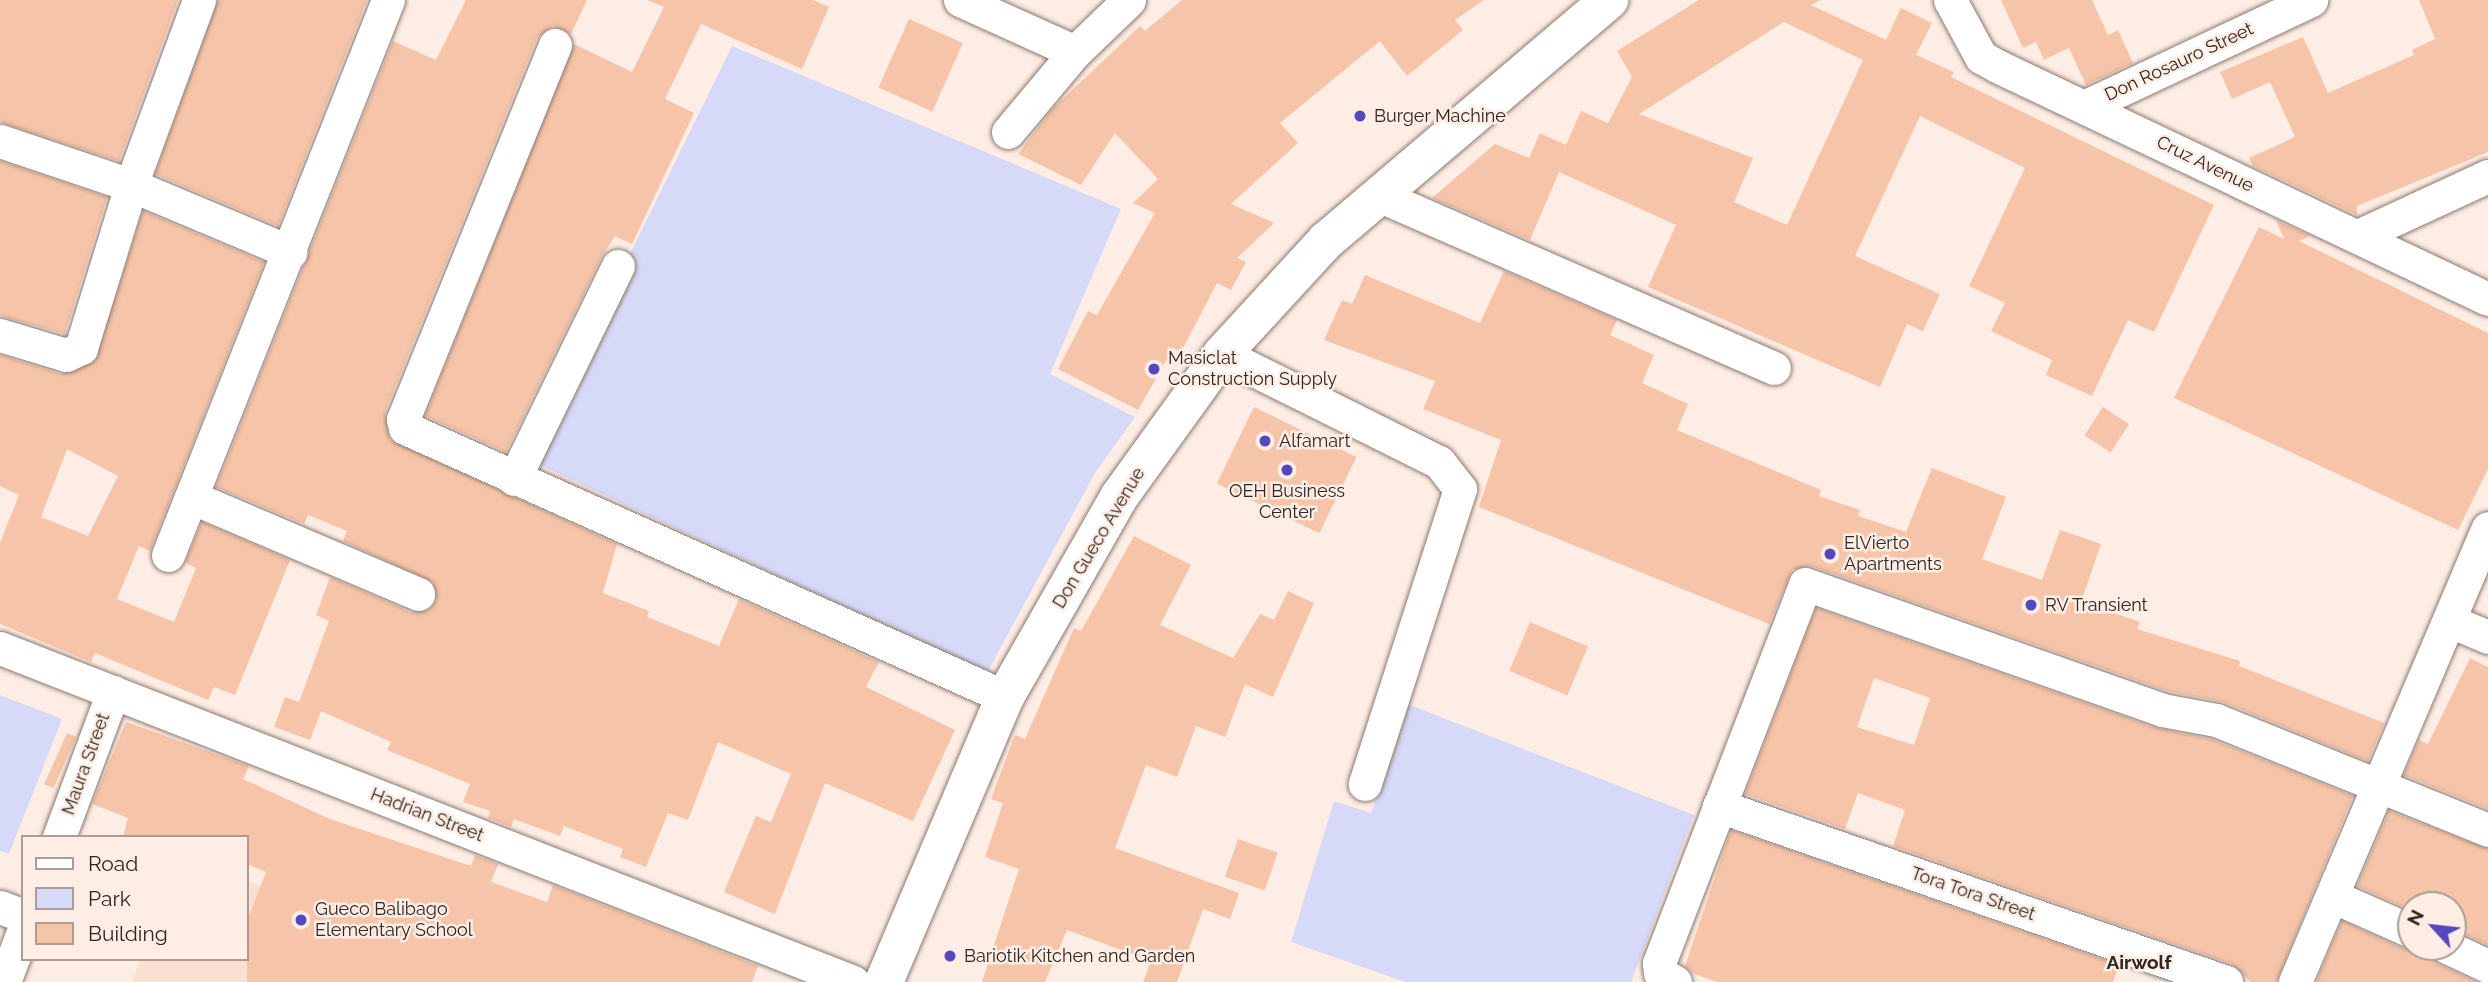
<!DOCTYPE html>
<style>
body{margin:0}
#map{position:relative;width:2488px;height:982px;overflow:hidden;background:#feede4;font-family:Raleway,sans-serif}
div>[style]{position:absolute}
.built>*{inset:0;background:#fbdfd0}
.green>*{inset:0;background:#d6d9f7}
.building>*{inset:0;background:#f6c4a9;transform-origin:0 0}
.roads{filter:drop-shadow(0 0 2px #8b796f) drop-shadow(0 0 2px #8b796f)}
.minor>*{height:33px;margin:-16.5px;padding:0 16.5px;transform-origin:16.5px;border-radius:16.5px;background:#fff}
.major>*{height:38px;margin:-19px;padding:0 19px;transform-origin:19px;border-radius:19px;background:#fff}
.dots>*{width:19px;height:19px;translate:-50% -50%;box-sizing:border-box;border:4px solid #feede4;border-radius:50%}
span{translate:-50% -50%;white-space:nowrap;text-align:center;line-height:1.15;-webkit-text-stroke:5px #feede4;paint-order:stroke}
.street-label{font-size:18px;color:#2e2622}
.poi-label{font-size:18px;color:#2e2622}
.left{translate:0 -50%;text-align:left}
.neighbourhood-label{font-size:19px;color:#2e2622;font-weight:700}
.legend{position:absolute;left:21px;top:835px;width:228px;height:126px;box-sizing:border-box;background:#feede4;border:2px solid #ab9d96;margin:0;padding:9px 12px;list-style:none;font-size:21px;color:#2e2622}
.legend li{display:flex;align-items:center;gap:14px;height:35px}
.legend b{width:35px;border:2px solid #ab9d96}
.north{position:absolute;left:2397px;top:891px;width:70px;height:70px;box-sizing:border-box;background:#feede4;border:2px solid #ab9d96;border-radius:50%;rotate:297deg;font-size:19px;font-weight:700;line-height:28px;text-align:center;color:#2e2622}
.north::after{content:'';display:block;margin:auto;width:24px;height:32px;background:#5348c0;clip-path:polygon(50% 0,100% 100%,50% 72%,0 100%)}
</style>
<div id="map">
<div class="built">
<div style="clip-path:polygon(247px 881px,527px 982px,132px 982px,141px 959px,247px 959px)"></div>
</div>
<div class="green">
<div style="clip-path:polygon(732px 46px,1121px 209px,1050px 374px,1135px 417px,1095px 473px,987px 673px,529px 460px)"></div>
<div style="clip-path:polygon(0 695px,62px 719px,9px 854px,0 851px)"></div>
<div style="clip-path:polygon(1407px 704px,1694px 815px,1631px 982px,1405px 982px,1291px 942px,1334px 801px,1371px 813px)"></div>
</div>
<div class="building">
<div style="clip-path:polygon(0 0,178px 0,119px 161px,0 122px)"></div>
<div style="clip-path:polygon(218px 0,367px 0,278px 226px,155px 174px)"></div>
<div style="clip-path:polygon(466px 0,587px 0,571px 34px,553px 26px,537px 38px,385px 412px,390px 440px,617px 544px,603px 593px,649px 611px,647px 617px,719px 646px,739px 599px,879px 662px,866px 687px,955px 730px,913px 821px,825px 783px,775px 914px,724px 892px,756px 816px,771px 822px,791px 774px,718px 742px,688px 820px,668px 813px,646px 867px,620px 857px,623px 849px,564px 826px,560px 836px,514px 819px,511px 827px,488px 818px,490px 811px,463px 802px,470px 784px,387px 750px,391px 742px,321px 711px,310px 740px,274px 727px,285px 697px,299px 702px,329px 621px,316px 615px,330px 577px,411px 612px,429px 610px,436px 601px,433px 582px,343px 541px,347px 531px,308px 515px,304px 524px,216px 487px,393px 41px,436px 60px)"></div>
<div style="clip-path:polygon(647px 0,813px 0,829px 7px,802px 69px,701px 24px,665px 99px,694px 113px,632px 244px,615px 236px,601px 258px,506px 452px,425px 416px,574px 44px,632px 72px,664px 7px)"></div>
<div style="clip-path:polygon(1182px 0,1484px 0,1455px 20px,1463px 30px,1407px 76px,1380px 41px,1280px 123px,1298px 143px,1231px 204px,1274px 223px,1237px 258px,1246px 262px,1231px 290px,1217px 283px,1181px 352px,1173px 348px,1138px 410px,1058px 369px,1088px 311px,1097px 315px,1155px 213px,1133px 203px,1158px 179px,1115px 133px,1081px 185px,1018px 154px,1052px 109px,1140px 26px,1145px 31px)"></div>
<div style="clip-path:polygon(evenodd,1699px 0,1820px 0,1811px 5px,1886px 40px,1901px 8px,1932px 23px,1916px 55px,1954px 72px,1951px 77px,2214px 205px,2154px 332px,2128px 320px,2092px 396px,2046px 375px,2052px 360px,1991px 331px,2005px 303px,1969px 286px,2025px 168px,1920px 116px,1855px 256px,1940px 294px,1923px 331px,1907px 324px,1880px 387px,1648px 287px,1676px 225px,1559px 172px,1530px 240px,1432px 198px,1495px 144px,1529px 158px,1540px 133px,1566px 145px,1581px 111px,1608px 123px,1632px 77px,1617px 51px,1699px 0,1784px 22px,1863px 60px,1787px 225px,1734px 202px,1753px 158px,1639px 114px,1784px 22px)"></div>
<div style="clip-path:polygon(2001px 0,2092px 0,2108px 35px,2118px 30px,2133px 63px,2086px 85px,2069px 48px,2044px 60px,2036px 42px,2023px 48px)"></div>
<div style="clip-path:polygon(2419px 0,2488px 0,2488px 152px,2357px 206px,2357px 215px,2253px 166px,2249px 158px,2295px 137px,2270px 82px,2232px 99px,2220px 72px,2303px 37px,2328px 93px,2414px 55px,2412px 50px,2435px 39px)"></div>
<div style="left:909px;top:19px;width:59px;height:75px;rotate:24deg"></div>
<div style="clip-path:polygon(0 161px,107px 197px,65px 334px,0 316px)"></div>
<div style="clip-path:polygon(evenodd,143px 211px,264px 262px,150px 551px,139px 546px,117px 599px,174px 622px,196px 568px,185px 563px,202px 522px,290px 560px,235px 695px,214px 687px,208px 700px,95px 653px,91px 662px,0 624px,0 543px,19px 495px,0 486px,0 355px,61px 374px,95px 361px,143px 211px,67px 449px,118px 476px,88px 536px,41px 517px,67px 449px)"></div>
<div style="clip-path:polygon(2276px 220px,2310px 236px,2299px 241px,2488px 333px,2488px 469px,2458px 530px,2174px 398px,2259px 227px,2284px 239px)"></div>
<div style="clip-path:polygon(1504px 271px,1617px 320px,1610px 335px,1654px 355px,1642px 383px,1688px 404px,1677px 430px,1821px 490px,1819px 496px,1860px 510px,1858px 516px,1906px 532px,1932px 468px,2006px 497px,1982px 559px,2042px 580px,2060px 530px,2101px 544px,2083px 596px,2088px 604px,2140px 622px,2137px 629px,2240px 661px,2239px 666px,2384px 723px,2368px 761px,2223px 702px,2167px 691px,1811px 566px,1792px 570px,1769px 624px,1479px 507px,1501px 440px,1423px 409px,1435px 381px,1324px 340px,1342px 300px,1352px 304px,1365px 275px,1480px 323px)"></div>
<div style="left:1254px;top:407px;width:114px;height:85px;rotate:26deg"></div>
<div style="left:2103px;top:407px;width:31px;height:34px;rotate:33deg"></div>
<div style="clip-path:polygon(1134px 536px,1191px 565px,1160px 625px,1233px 658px,1260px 614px,1274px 620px,1288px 591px,1314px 603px,1273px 697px,1245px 684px,1225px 737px,1196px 726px,1177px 777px,1146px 765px,1115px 848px,1239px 893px,1230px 919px,1203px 909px,1177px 982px,1143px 982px,1151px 961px,1067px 930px,1045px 982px,982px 982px,1019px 869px,985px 857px,1003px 803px,991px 799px,1015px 735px,1025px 739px,1074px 628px,1081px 631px)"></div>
<div style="clip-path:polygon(evenodd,1816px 608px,2156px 728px,2211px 739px,2353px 796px,2276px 982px,2251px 982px,2232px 964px,1893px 846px,1905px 810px,1858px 793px,1845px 829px,1745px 794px,1816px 608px,1874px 678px,1930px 698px,1914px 745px,1857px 727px,1874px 678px)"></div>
<div style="left:1530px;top:622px;width:63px;height:53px;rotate:23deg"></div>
<div style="clip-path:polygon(2470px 658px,2488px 667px,2488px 809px,2404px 775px,2419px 740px,2428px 744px)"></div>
<div style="clip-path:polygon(126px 722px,249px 766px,243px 779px,330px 819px,471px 866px,475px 855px,498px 864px,491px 882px,547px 902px,553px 885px,758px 966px,752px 982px,247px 982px,247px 921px,266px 872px,247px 864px,247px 837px,123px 837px,128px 818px,92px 804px)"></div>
<div style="left:67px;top:733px;width:10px;height:56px;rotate:24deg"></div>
<div style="clip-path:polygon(2389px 811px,2488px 849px,2488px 945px,2453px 929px,2453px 905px,2411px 905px,2411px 910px,2357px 886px)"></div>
<div style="clip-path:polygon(1731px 830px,2119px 965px,2113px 982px,1717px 982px,1692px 973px,1685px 966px)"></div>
<div style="left:1238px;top:839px;width:42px;height:40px;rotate:19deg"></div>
<div style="clip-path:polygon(2342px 921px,2404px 949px,2428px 947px,2438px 964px,2477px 982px,2316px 982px)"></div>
</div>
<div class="roads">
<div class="minor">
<div style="left:960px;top:0;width:126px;rotate:24.3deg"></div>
<div style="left:1950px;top:0;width:65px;rotate:61.5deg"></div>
<div style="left:1981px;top:57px;width:18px;rotate:29deg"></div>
<div style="left:1997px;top:66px;width:543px;rotate:25.39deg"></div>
<div style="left:555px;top:45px;width:404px;rotate:112.1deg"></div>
<div style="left:403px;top:419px;width:9px;rotate:77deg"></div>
<div style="left:405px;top:428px;width:658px;rotate:24.15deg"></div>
<div style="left:2086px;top:106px;width:249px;rotate:-25.2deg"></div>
<div style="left:1008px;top:132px;width:104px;rotate:-50.1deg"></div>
<div style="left:1075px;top:52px;width:75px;rotate:-43.9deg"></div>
<div style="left:0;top:141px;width:138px;rotate:18.6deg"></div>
<div style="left:131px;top:185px;width:173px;rotate:22.8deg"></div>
<div style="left:1378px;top:195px;width:432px;rotate:23.6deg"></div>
<div style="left:2358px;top:236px;width:143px;rotate:-24.8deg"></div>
<div style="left:0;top:335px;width:69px;rotate:16.9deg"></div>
<div style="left:66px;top:355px;width:17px;rotate:-25deg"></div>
<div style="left:81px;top:348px;width:170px;rotate:-72.9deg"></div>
<div style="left:131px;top:185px;width:197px;rotate:-69.8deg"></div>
<div style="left:1222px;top:354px;width:242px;rotate:26.5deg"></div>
<div style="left:1439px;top:462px;width:34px;rotate:52deg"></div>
<div style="left:1460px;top:489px;width:310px;rotate:107.9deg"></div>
<div style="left:514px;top:479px;width:237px;rotate:-64deg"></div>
<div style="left:191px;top:497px;width:247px;rotate:23.1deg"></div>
<div style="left:168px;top:555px;width:597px;rotate:-68.38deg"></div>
<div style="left:2450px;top:621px;width:41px;rotate:22.8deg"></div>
<div style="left:0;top:648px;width:916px;rotate:21.38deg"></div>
<div style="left:1719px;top:806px;width:537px;rotate:19.14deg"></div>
<div style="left:59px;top:837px;width:155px;rotate:-69.6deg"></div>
<div style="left:2332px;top:896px;width:86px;rotate:23.9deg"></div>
<div style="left:0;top:907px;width:25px;rotate:21deg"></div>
<div style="left:2447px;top:947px;width:45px;rotate:24.9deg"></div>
<div style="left:4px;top:982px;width:53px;rotate:-69.2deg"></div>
<div style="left:1675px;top:982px;width:17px;rotate:-149deg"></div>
<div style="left:1660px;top:973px;width:10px;rotate:-96deg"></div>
<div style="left:1659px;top:963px;width:406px;rotate:-68.9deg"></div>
<div style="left:1805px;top:584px;width:379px;rotate:19.4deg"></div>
<div style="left:2162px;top:710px;width:55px;rotate:10.5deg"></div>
<div style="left:2216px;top:720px;width:293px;rotate:22deg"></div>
<div style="left:2295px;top:982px;width:493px;rotate:-67deg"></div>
</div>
<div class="major">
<div style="left:884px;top:982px;width:310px;rotate:-67deg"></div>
<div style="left:1005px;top:697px;width:230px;rotate:-60.3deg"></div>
<div style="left:1119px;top:497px;width:176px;rotate:-54.2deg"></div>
<div style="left:1222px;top:354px;width:154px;rotate:-47.4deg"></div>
<div style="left:1326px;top:241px;width:372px;rotate:-40.4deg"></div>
</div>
</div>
<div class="dots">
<div style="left:1360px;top:116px;background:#5348c0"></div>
<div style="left:1154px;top:369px;background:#5348c0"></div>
<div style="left:1265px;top:441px;background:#5348c0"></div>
<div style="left:1287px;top:470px;background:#5348c0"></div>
<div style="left:1830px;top:554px;background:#5348c0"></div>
<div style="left:2031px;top:605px;background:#5348c0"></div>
<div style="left:301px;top:920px;background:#5348c0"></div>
<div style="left:950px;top:956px;background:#5348c0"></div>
</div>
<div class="street-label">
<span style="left:2179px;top:62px;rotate:-25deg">Don Rosauro Street</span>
<span style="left:2205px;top:164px;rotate:26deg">Cruz Avenue</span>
<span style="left:1099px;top:538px;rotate:-59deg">Don Gueco Avenue</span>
<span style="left:86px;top:764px;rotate:-70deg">Maura Street</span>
<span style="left:427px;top:815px;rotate:21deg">Hadrian Street</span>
<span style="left:1973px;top:894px;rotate:19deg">Tora Tora Street</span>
</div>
<div class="poi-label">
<span class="left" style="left:1374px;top:116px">Burger Machine</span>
<span class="left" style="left:1168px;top:369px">Masiclat<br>Construction Supply</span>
<span class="left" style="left:1279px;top:441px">Alfamart</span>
<span style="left:1287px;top:502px">OEH Business<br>Center</span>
<span class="left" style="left:1844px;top:554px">ElVierto<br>Apartments</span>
<span class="left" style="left:2045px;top:605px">RV Transient</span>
<span class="left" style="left:315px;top:920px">Gueco Balibago<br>Elementary School</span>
<span class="left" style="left:964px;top:956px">Bariotik Kitchen and Garden</span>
</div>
<div class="neighbourhood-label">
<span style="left:2139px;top:963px">Airwolf</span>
</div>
<ul class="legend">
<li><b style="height:9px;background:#fff"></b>Road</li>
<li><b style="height:19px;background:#d6d9f7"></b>Park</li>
<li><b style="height:19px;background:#f6c4a9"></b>Building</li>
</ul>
<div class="north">N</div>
</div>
